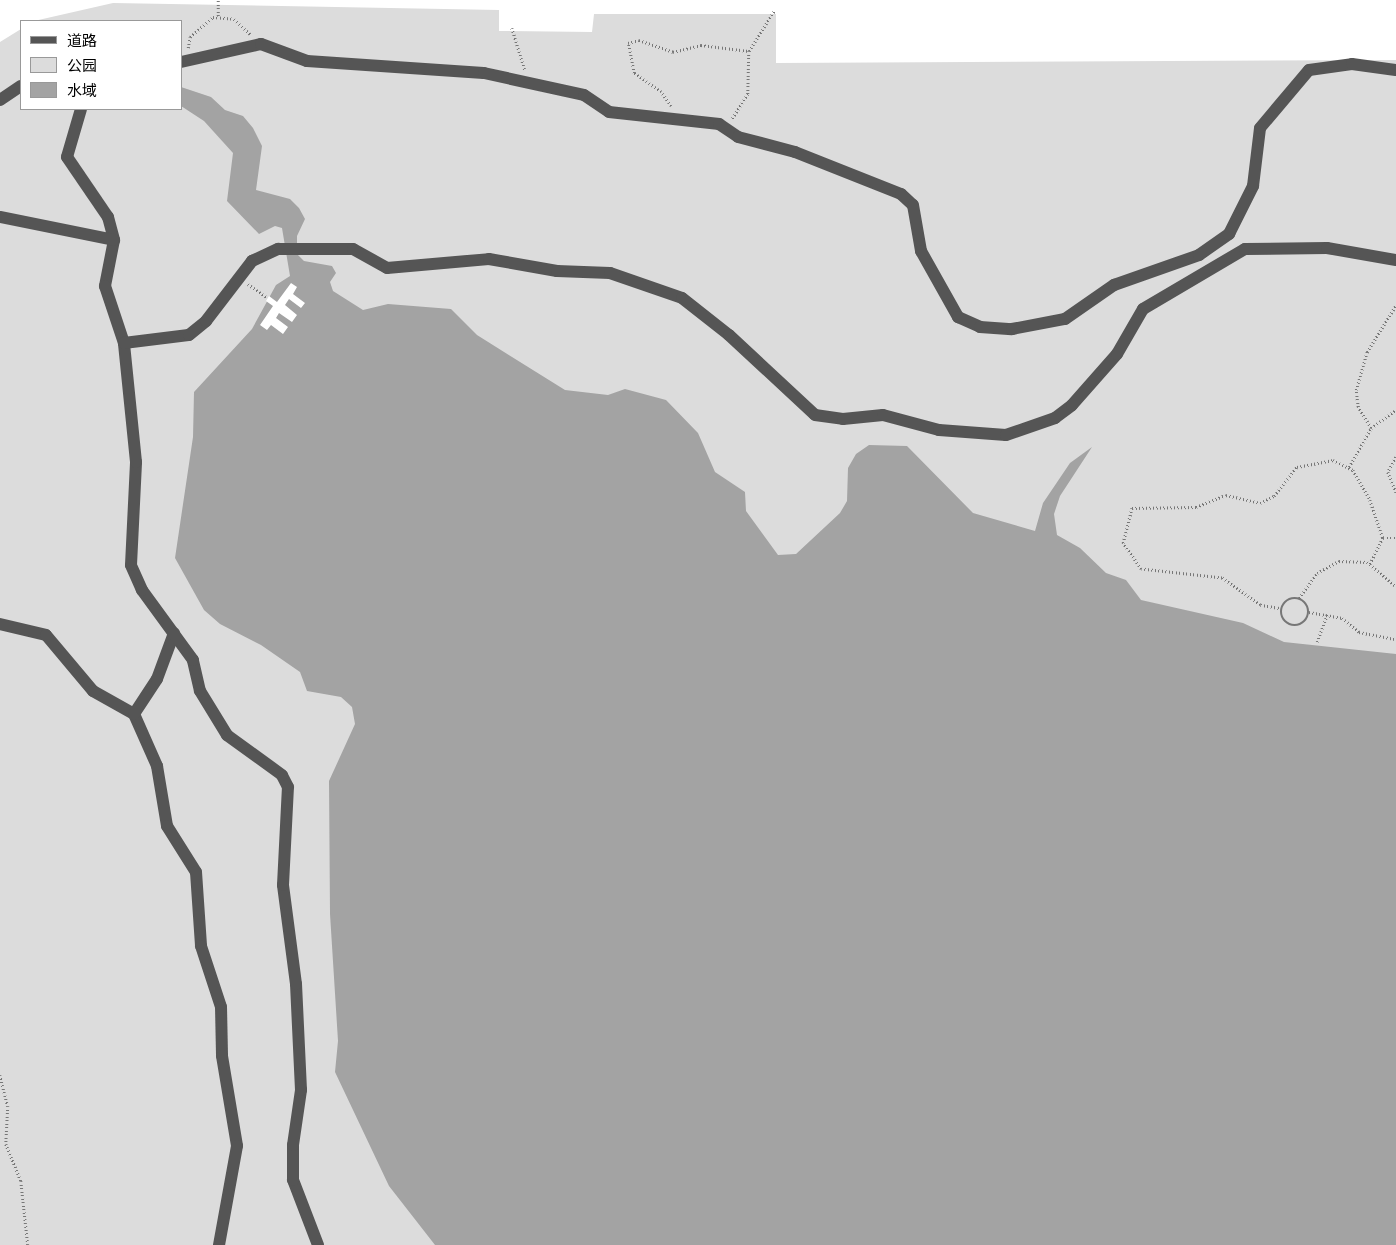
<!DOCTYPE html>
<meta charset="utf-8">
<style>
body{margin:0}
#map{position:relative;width:1396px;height:1245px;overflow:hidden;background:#fff;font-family:Roboto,"Noto Sans SC",sans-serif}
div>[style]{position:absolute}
.green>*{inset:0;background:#dcdcdc}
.water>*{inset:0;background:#a3a3a3}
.pier>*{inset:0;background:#fff}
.path>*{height:2.5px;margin-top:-1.25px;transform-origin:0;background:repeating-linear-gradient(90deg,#777 0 1px,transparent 0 3.5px)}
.path>.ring{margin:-1.25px;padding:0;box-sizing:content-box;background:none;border:2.5px solid #777;border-radius:50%}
.minor>*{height:12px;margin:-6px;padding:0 6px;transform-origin:6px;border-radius:6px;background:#555}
span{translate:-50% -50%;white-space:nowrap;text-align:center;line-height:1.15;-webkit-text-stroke:4px #fff;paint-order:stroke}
.legend{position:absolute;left:20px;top:20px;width:162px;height:90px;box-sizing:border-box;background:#fff;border:1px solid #999;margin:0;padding:6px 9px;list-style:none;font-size:15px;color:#000}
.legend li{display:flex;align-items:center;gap:10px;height:25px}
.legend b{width:25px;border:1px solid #999}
</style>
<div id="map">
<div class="green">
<div style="clip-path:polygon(113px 3px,499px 10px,499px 31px,592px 32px,594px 14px,776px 14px,776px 63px,1396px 60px,1396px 1245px,0 1245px,0 42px,21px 29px,21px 109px,181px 109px,181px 21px,34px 21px)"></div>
</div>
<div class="water">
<div style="clip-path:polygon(181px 87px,211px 97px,225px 110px,243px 116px,253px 128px,262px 146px,256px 190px,290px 199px,299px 208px,305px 219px,297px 236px,297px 254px,304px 261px,332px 266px,336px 273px,330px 282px,333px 291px,363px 310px,388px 304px,451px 309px,477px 335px,565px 390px,608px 395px,625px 389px,666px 400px,698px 433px,715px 472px,745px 492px,746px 511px,778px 555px,796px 554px,840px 513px,847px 501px,848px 468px,856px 454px,869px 445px,907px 446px,973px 513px,1035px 531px,1043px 503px,1070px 463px,1092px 447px,1060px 496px,1054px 514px,1057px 535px,1080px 548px,1106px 573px,1126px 580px,1141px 600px,1243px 623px,1284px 642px,1396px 654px,1396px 1245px,435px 1245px,389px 1186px,335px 1072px,338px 1041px,330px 914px,329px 781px,355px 724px,352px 707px,341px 697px,307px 691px,300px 672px,261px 645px,220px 624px,204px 610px,175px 558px,193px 437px,194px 392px,252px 329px,276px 285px,290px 276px,282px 228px,275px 226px,259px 234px,227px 201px,233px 153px,204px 121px,181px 106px)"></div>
</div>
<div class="pier">
<div style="clip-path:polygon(291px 283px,297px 287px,293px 294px,305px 303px,301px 308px,289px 299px,285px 305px,297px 315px,292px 322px,279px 313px,276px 318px,288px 327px,283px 334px,271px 325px,267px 330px,260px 325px,273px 306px,266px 301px,269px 296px,277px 302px)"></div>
</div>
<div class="path">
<div style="left:218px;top:16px;width:16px;rotate:-90deg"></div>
<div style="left:512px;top:28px;width:44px;rotate:72.8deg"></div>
<div style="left:188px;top:48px;width:11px;rotate:-80deg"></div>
<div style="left:190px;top:37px;width:30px;rotate:-41deg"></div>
<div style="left:213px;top:17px;width:21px;rotate:5deg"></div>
<div style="left:234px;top:19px;width:23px;rotate:43deg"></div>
<div style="left:749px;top:51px;width:47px;rotate:-58deg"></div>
<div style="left:671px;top:106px;width:17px;rotate:-126deg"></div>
<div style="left:661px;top:92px;width:33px;rotate:-145deg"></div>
<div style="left:634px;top:73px;width:31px;rotate:-101deg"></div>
<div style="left:628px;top:43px;width:11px;rotate:-15deg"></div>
<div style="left:639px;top:40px;width:36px;rotate:19deg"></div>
<div style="left:673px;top:52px;width:29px;rotate:-14deg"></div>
<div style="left:701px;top:45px;width:48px;rotate:7.1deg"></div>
<div style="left:749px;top:51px;width:43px;rotate:91.3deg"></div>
<div style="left:748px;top:94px;width:31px;rotate:122deg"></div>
<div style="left:248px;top:284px;width:24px;rotate:35deg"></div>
<div style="left:1371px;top:428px;width:25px;rotate:-122deg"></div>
<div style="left:1358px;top:407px;width:17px;rotate:-97deg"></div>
<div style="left:1356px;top:390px;width:40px;rotate:-74deg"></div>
<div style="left:1367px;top:352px;width:55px;rotate:-58.3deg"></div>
<div style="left:1396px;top:457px;width:17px;rotate:118deg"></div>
<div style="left:1388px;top:472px;width:22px;rotate:68deg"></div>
<div style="left:1349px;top:467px;width:45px;rotate:-60.6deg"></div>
<div style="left:1371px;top:428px;width:31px;rotate:-36deg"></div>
<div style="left:1383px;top:538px;width:13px"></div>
<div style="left:1299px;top:598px;width:31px;rotate:-54deg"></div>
<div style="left:1317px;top:573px;width:25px;rotate:-29deg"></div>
<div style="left:1339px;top:561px;width:28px;rotate:2deg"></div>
<div style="left:1367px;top:562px;width:38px;rotate:40deg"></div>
<div class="ring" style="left:1281px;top:598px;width:25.5px;height:25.5px"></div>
<div style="left:1282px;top:609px;width:22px;rotate:-170deg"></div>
<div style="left:1260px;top:605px;width:47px;rotate:-144.6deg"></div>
<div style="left:1222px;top:578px;width:81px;rotate:-173.7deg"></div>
<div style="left:1141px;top:569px;width:32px;rotate:-125deg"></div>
<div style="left:1123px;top:543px;width:36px;rotate:-76deg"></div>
<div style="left:1132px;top:508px;width:64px;rotate:-0.9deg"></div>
<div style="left:1196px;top:507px;width:32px;rotate:-22deg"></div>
<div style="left:1226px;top:495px;width:35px;rotate:13deg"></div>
<div style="left:1260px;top:503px;width:16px;rotate:-27deg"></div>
<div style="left:1274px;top:496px;width:37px;rotate:-52deg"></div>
<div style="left:1297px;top:467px;width:37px;rotate:-11deg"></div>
<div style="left:1333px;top:460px;width:22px;rotate:27deg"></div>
<div style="left:1353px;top:470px;width:34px;rotate:60deg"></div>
<div style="left:1370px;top:500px;width:40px;rotate:71.1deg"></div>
<div style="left:1383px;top:538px;width:30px;rotate:116deg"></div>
<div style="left:1309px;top:612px;width:34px;rotate:10deg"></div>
<div style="left:1342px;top:618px;width:22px;rotate:39deg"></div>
<div style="left:1359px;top:632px;width:38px;rotate:11deg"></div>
<div style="left:1317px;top:642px;width:30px;rotate:-70deg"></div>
<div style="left:0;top:1075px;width:32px;rotate:76deg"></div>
<div style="left:8px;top:1106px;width:38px;rotate:93deg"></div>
<div style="left:6px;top:1144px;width:40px;rotate:68deg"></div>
<div style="left:21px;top:1181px;width:64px;rotate:83.8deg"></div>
</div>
<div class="minor">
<div style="left:181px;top:62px;width:82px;rotate:-12.7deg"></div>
<div style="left:261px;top:44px;width:49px;rotate:20.3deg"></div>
<div style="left:307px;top:61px;width:177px;rotate:3.9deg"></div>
<div style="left:484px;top:73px;width:102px;rotate:12.4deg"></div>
<div style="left:584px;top:95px;width:30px;rotate:34deg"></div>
<div style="left:609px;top:112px;width:111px;rotate:6.2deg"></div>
<div style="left:719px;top:124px;width:23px;rotate:34deg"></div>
<div style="left:738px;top:137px;width:59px;rotate:14.7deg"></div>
<div style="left:795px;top:152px;width:114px;rotate:21.6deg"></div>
<div style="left:901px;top:194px;width:16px;rotate:43deg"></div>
<div style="left:913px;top:205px;width:47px;rotate:80.1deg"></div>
<div style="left:921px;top:251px;width:76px;rotate:60.7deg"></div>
<div style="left:958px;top:317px;width:24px;rotate:24deg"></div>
<div style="left:980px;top:327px;width:32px;rotate:4deg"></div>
<div style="left:1012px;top:329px;width:54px;rotate:-10.7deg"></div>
<div style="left:1065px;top:319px;width:60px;rotate:-34.8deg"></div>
<div style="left:1114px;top:285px;width:90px;rotate:-19.4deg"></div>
<div style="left:1199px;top:255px;width:37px;rotate:-35deg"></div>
<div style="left:1229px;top:234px;width:54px;rotate:-63.4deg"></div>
<div style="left:1253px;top:186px;width:58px;rotate:-83.1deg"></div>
<div style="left:1260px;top:128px;width:76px;rotate:-49.8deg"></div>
<div style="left:1309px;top:70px;width:43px;rotate:-7.9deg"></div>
<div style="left:1352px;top:64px;width:44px;rotate:7.8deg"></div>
<div style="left:0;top:100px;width:25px;rotate:-34deg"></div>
<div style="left:81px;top:109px;width:50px;rotate:106.3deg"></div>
<div style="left:67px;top:157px;width:73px;rotate:55.7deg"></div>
<div style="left:108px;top:217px;width:24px;rotate:75deg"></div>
<div style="left:114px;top:240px;width:47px;rotate:101.1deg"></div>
<div style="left:105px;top:286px;width:60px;rotate:71.6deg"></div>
<div style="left:0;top:217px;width:116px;rotate:11.4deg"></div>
<div style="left:0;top:624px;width:47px;rotate:13.4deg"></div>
<div style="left:46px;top:635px;width:73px;rotate:50deg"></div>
<div style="left:93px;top:691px;width:47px;rotate:29.3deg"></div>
<div style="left:134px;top:714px;width:57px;rotate:66.1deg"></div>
<div style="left:157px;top:766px;width:61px;rotate:80.5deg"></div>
<div style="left:167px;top:826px;width:54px;rotate:57.8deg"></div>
<div style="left:196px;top:872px;width:74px;rotate:86.1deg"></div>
<div style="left:201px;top:946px;width:64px;rotate:71.8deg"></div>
<div style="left:221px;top:1007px;width:49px;rotate:88.8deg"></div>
<div style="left:222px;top:1056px;width:91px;rotate:80.5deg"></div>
<div style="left:237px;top:1146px;width:101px;rotate:100.3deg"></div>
<div style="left:134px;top:714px;width:42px;rotate:-56.7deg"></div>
<div style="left:157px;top:679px;width:49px;rotate:-69.7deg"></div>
<div style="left:318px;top:1245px;width:70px;rotate:-111deg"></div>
<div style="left:293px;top:1180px;width:35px;rotate:-90deg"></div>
<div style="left:293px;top:1145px;width:56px;rotate:-81.7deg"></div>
<div style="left:301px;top:1090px;width:106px;rotate:-92.7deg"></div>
<div style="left:296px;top:984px;width:100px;rotate:-97.5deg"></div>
<div style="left:283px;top:885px;width:98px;rotate:-87.1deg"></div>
<div style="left:288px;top:787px;width:13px;rotate:-117deg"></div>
<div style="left:282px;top:775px;width:68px;rotate:-144deg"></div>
<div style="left:227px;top:735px;width:52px;rotate:-121.5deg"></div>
<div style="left:200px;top:691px;width:32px;rotate:-103deg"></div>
<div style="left:193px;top:660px;width:87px;rotate:-126.1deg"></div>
<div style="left:142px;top:590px;width:27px;rotate:-114deg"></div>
<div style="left:131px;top:565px;width:103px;rotate:-87.2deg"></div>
<div style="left:136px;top:462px;width:120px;rotate:-95.8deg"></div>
<div style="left:124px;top:343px;width:65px;rotate:-7deg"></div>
<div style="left:189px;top:335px;width:22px;rotate:-39deg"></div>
<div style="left:206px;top:321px;width:76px;rotate:-52.5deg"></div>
<div style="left:252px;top:261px;width:29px;rotate:-25deg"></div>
<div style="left:278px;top:249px;width:75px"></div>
<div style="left:353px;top:249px;width:39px;rotate:29deg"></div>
<div style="left:387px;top:268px;width:102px;rotate:-5deg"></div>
<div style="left:489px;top:259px;width:69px;rotate:10deg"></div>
<div style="left:557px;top:271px;width:53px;rotate:2.2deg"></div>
<div style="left:610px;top:273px;width:76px;rotate:19.1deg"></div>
<div style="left:682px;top:298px;width:60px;rotate:38.2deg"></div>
<div style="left:729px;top:335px;width:117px;rotate:42.9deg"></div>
<div style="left:815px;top:415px;width:28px;rotate:8deg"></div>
<div style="left:843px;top:419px;width:40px;rotate:-5.7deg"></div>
<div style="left:883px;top:415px;width:58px;rotate:15deg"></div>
<div style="left:939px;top:430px;width:67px;rotate:4.3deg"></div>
<div style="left:1006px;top:435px;width:52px;rotate:-19.1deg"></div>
<div style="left:1055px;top:418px;width:21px;rotate:-37deg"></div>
<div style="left:1072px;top:405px;width:68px;rotate:-48.6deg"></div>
<div style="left:1117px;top:354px;width:52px;rotate:-60deg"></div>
<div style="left:1143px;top:309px;width:118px;rotate:-30.5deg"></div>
<div style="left:1245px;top:249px;width:82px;rotate:-0.7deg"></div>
<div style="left:1327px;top:248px;width:70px;rotate:9.9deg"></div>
</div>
<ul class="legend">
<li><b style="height:6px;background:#555"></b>道路</li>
<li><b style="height:14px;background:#dcdcdc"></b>公园</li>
<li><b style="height:14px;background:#a3a3a3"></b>水域</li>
</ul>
</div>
